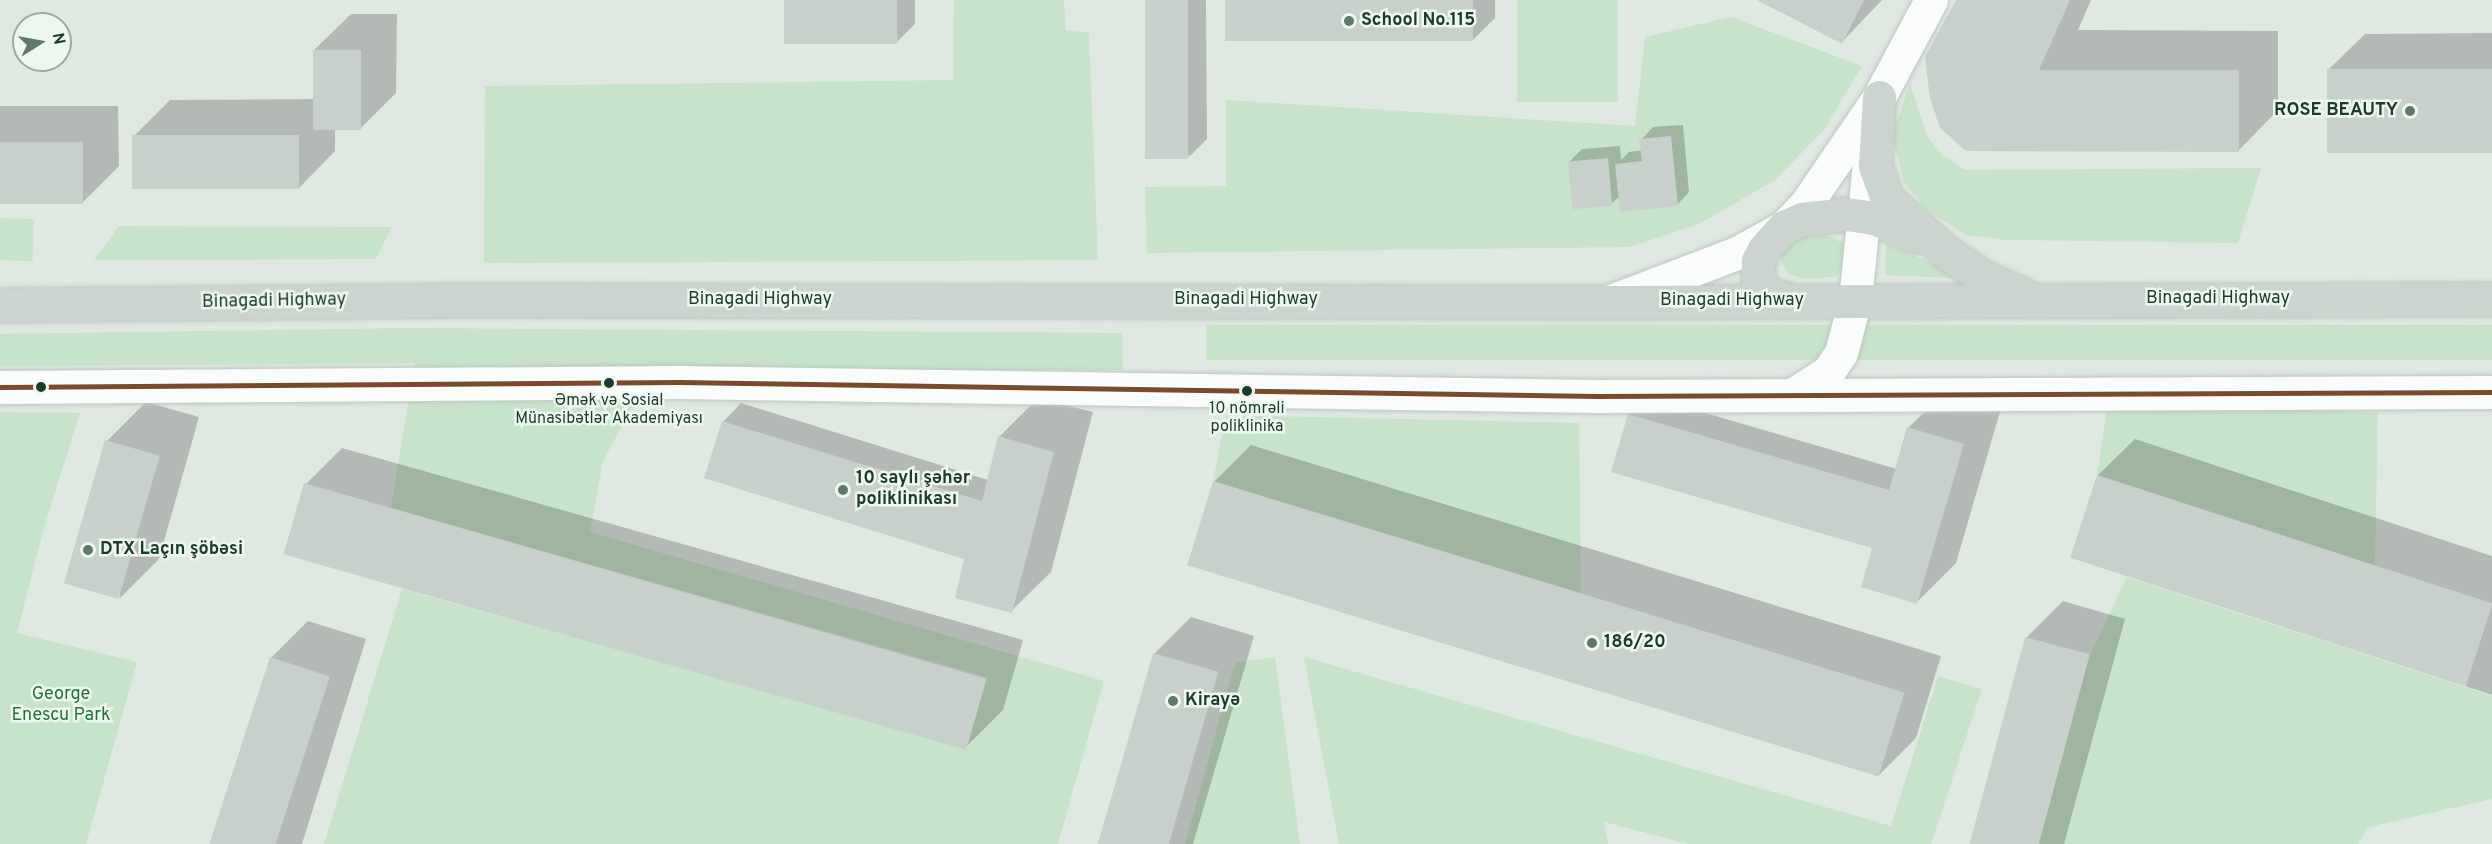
<!DOCTYPE html>
<meta charset="utf-8">
<style>
body{margin:0}
#map{position:relative;width:2492px;height:844px;overflow:hidden;background:#e0e8e2;font-family:Overpass,sans-serif}
div>[style]{position:absolute}
.green>*{inset:0;background:#c7e3c9;transform-origin:0 0}
.shadow>*{inset:0;background:#0003}
.building>*{inset:0;background:#c8d0cb;transform-origin:0 0}
.roads{filter:drop-shadow(0 0 2px #bcc7c0) drop-shadow(0 0 2px #bcc7c0)}
.secondary>*{height:33px;margin:-16.5px;padding:0 16.5px;transform-origin:16.5px;border-radius:16.5px;background:#fafcfb}
.primary>*{height:33px;margin:-16.5px;padding:0 16.5px;transform-origin:16.5px;border-radius:16.5px;background:#cbd4cf}
.bus-1>*{height:4.5px;margin:-2.25px;padding:0 2.25px;transform-origin:2.25px;border-radius:2.25px;background:#7a4b2a}
.dots>*{width:16px;height:16px;translate:-50% -50%;box-sizing:border-box;border:3px solid #edf7f0;border-radius:50%}
span{translate:-50% -50%;white-space:nowrap;text-align:center;line-height:1.15;-webkit-text-stroke:5px #edf7f0;paint-order:stroke}
.bus-label{font-size:16px;color:#1d3b2c}
.poi-label{font-size:18px;color:#1d3b2c;font-weight:700}
.left{translate:0 -50%;text-align:left}
.right{translate:-100% -50%;text-align:right}
.street-label{font-size:18px;color:#1d3b2c}
.park-label{font-size:18px;color:#237630}
.north{position:absolute;left:12px;top:12px;width:60px;height:60px;box-sizing:border-box;background:#edf7f0;border:2px solid #9aaca2;border-radius:50%;rotate:79deg;font-size:16px;font-weight:700;line-height:24px;text-align:center;color:#1d3b2c}
.north::after{content:'';display:block;margin:auto;width:21px;height:27px;background:#61786c;clip-path:polygon(50% 0,100% 100%,50% 72%,0 100%)}
</style>
<div id="map">
<div class="green">
<div style="clip-path:polygon(954px 0,1064px 0,1066px 30px,1089px 33px,1098px 260px,484px 263px,485px 86px,953px 80px)"></div>
<div style="left:1517px;top:0;width:101px;height:102px"></div>
<div style="clip-path:polygon(1731px 17px,1862px 66px,1824px 130px,1775px 180px,1699px 224px,1629px 247px,1147px 253px,1145px 187px,1226px 186px,1226px 100px,1635px 126px,1645px 37px)"></div>
<div style="clip-path:polygon(1910px 83px,1927px 136px,1942px 155px,1965px 170px,2261px 168px,2238px 243px,2006px 240px,1966px 235px,1927px 210px,1904px 182px,1892px 136px)"></div>
<div style="left:0;top:218px;width:34px;height:42px;rotate:2deg"></div>
<div style="clip-path:polygon(119px 226px,392px 227px,376px 259px,94px 260px)"></div>
<div style="clip-path:polygon(1799px 235px,1829px 236px,1843px 243px,1847px 255px,1846px 267px,1836px 276px,1822px 278px,1800px 278px,1789px 274px,1782px 264px,1780px 249px)"></div>
<div style="clip-path:polygon(1886px 244px,1969px 279px,1885px 275px)"></div>
<div style="left:2492px;top:325px;width:35px;height:1286px;rotate:90deg"></div>
<div style="clip-path:polygon(412px 328px,1122px 333px,1123px 370px,652px 370px,603px 461px,590px 532px,1104px 681px,1058px 844px,324px 844px,402px 589px,967px 748px,987px 677px,391px 508px,415px 363px,0 366px,0 334px)"></div>
<div style="clip-path:polygon(2108px 403px,2378px 413px,2375px 566px,2097px 475px)"></div>
<div style="clip-path:polygon(0 412px,80px 413px,45px 524px,17px 633px,137px 662px,86px 844px,0 844px)"></div>
<div style="clip-path:polygon(1226px 415px,1579px 423px,1581px 593px,1213px 481px)"></div>
<div style="clip-path:polygon(2127px 577px,2492px 696px,2492px 799px,2369px 827px,2358px 844px,2038px 844px,2090px 655px)"></div>
<div style="clip-path:polygon(1275px 657px,1300px 844px,1185px 844px,1235px 663px)"></div>
<div style="clip-path:polygon(1304px 657px,1891px 826px,1938px 676px,1982px 689px,1931px 844px,1689px 844px,1604px 822px,1608px 844px,1339px 844px)"></div>
</div>
<div class="shadow">
<div style="clip-path:polygon(786px 0,915px 0,915px 24px,896px 43px)"></div>
<div style="clip-path:polygon(1147px 0,1206px 0,1207px 139px,1189px 157px)"></div>
<div style="clip-path:polygon(1227px 0,1495px 0,1495px 18px,1472px 41px)"></div>
<div style="clip-path:polygon(1760px 0,1882px 0,1842px 42px)"></div>
<div style="clip-path:polygon(1957px 0,2091px 0,2078px 30px,2278px 31px,2278px 110px,2238px 151px,1966px 150px)"></div>
<div style="clip-path:polygon(351px 14px,397px 14px,396px 93px,360px 129px,335px 129px,335px 151px,299px 188px,134px 136px,170px 100px,314px 99px,314px 50px)"></div>
<div style="clip-path:polygon(2492px 33px,2492px 152px,2328px 70px,2365px 34px)"></div>
<div style="clip-path:polygon(0 106px,118px 106px,119px 166px,82px 203px,0 203px)"></div>
<div style="clip-path:polygon(1683px 125px,1689px 192px,1677px 205px,1620px 196px,1611px 204px,1570px 161px,1582px 149px,1620px 146px,1621px 160px,1629px 152px,1642px 150px,1641px 140px,1653px 127px)"></div>
<div style="clip-path:polygon(1948px 389px,2002px 405px,1956px 563px,1917px 602px,1875px 543px,1613px 471px,1629px 414px,1647px 396px,1897px 469px,1908px 428px)"></div>
<div style="clip-path:polygon(1038px 398px,1093px 412px,1051px 572px,1011px 611px,968px 553px,723px 422px,741px 403px,988px 480px,999px 437px)"></div>
<div style="clip-path:polygon(146px 402px,199px 417px,159px 559px,120px 598px,107px 441px)"></div>
<div style="clip-path:polygon(2135px 439px,2492px 556px,2492px 695px,2072px 557px,2098px 475px)"></div>
<div style="clip-path:polygon(1251px 445px,1941px 656px,1916px 738px,1879px 775px,1190px 564px,1215px 481px)"></div>
<div style="clip-path:polygon(342px 448px,1023px 640px,1003px 710px,967px 746px,306px 484px)"></div>
<div style="clip-path:polygon(2063px 601px,2125px 619px,2064px 844px,1970px 844px,2026px 638px)"></div>
<div style="clip-path:polygon(1191px 617px,1254px 636px,1193px 844px,1098px 844px,1154px 654px)"></div>
<div style="clip-path:polygon(308px 621px,366px 639px,302px 844px,213px 844px,271px 658px)"></div>
</div>
<div class="building">
<div style="left:784px;top:0;width:113px;height:44px"></div>
<div style="left:1145px;top:0;width:43px;height:159px"></div>
<div style="left:1225px;top:0;width:248px;height:41px"></div>
<div style="clip-path:polygon(1757px 0,1864px 0,1842px 44px)"></div>
<div style="clip-path:polygon(1956px 0,2070px 0,2039px 70px,2239px 70px,2239px 152px,1966px 151px,1940px 128px,1930px 98px,1925px 57px)"></div>
<div style="left:313px;top:50px;width:48px;height:80px"></div>
<div style="left:2492px;top:69px;width:84px;height:165px;rotate:90deg"></div>
<div style="left:299px;top:135px;width:54px;height:167px;rotate:90deg"></div>
<div style="clip-path:polygon(1671px 136px,1678px 206px,1620px 212px,1615px 164px,1642px 161px,1639px 139px)"></div>
<div style="left:0;top:142px;width:83px;height:62px"></div>
<div style="left:1608px;top:158px;width:48px;height:40px;rotate:85deg"></div>
<div style="clip-path:polygon(1628px 414px,1889px 490px,1907px 427px,1964px 444px,1917px 604px,1861px 587px,1872px 548px,1611px 472px)"></div>
<div style="clip-path:polygon(722px 421px,982px 501px,998px 436px,1054px 452px,1012px 613px,955px 598px,964px 559px,704px 478px)"></div>
<div style="left:105px;top:440px;width:57px;height:149px;rotate:16deg"></div>
<div style="left:2097px;top:475px;width:416px;height:87px;rotate:18deg"></div>
<div style="left:1213px;top:481px;width:723px;height:88px;rotate:17deg"></div>
<div style="left:304px;top:483px;width:710px;height:74px;rotate:16deg"></div>
<div style="left:2025px;top:637px;width:67px;height:215px;rotate:15deg"></div>
<div style="left:1153px;top:653px;width:68px;height:199px;rotate:16deg"></div>
<div style="left:270px;top:657px;width:63px;height:196px;rotate:18deg"></div>
</div>
<div class="roads">
<div class="secondary">
<div style="left:1611px;top:301px;width:135px;rotate:-20.9deg"></div>
<div style="left:1737px;top:253px;width:54px;rotate:-29deg"></div>
<div style="left:1784px;top:227px;width:32px;rotate:-46deg"></div>
<div style="left:1806px;top:204px;width:130px;rotate:-55.7deg"></div>
<div style="left:1879px;top:97px;width:110px;rotate:-61.8deg"></div>
<div style="left:0;top:387px;width:680px;rotate:-0.42deg"></div>
<div style="left:680px;top:382px;width:917px;rotate:0.87deg"></div>
<div style="left:1597px;top:396px;width:895px;rotate:-0.26deg"></div>
<div style="left:1792px;top:395px;width:43px;rotate:-32.6deg"></div>
<div style="left:1828px;top:372px;width:23px;rotate:-56deg"></div>
<div style="left:1841px;top:353px;width:55px;rotate:-75.2deg"></div>
<div style="left:1855px;top:300px;width:158px;rotate:-84.2deg"></div>
</div>
<div class="primary">
<div style="left:1879px;top:97px;width:69px;rotate:93.3deg"></div>
<div style="left:1875px;top:166px;width:35px;rotate:70deg"></div>
<div style="left:1887px;top:199px;width:81px;rotate:42deg"></div>
<div style="left:1947px;top:253px;width:43px;rotate:33.7deg"></div>
<div style="left:1983px;top:277px;width:44px;rotate:24.2deg"></div>
<div style="left:1790px;top:300px;width:20px;rotate:-165deg"></div>
<div style="left:1771px;top:295px;width:18px;rotate:-137deg"></div>
<div style="left:1758px;top:283px;width:22px;rotate:-90deg"></div>
<div style="left:1758px;top:261px;width:13px;rotate:-63deg"></div>
<div style="left:1764px;top:249px;width:30px;rotate:-48deg"></div>
<div style="left:1784px;top:227px;width:20px;rotate:-24deg"></div>
<div style="left:1802px;top:219px;width:44px;rotate:-6.5deg"></div>
<div style="left:1846px;top:214px;width:28px;rotate:8deg"></div>
<div style="left:1874px;top:218px;width:45px;rotate:23.7deg"></div>
<div style="left:0;top:305px;width:447px;rotate:-0.6deg"></div>
<div style="left:447px;top:300px;width:1162px;rotate:0.1deg"></div>
<div style="left:1609px;top:302px;width:883px;rotate:-0.19deg"></div>
</div>
</div>
<div class="bus-1">
<div style="left:0;top:387px;width:680px;rotate:-0.42deg"></div>
<div style="left:680px;top:382px;width:917px;rotate:0.87deg"></div>
<div style="left:1597px;top:396px;width:895px;rotate:-0.26deg"></div>
</div>
<div class="dots">
<div style="left:1349px;top:21px;background:#61786c"></div>
<div style="left:2410px;top:111px;background:#61786c"></div>
<div style="left:609px;top:383px;background:#1d3b2c"></div>
<div style="left:41px;top:387px;background:#1d3b2c"></div>
<div style="left:1247px;top:391px;background:#1d3b2c"></div>
<div style="left:843px;top:490px;background:#61786c"></div>
<div style="left:88px;top:550px;background:#61786c"></div>
<div style="left:1592px;top:643px;background:#61786c"></div>
<div style="left:1173px;top:701px;background:#61786c"></div>
</div>
<div class="bus-label">
<span style="left:609px;top:410px">Əmək və Sosial<br>Münasibətlər Akademiyası</span>
<span style="left:1247px;top:418px">10 nömrəli<br>poliklinika</span>
</div>
<div class="poi-label">
<span class="left" style="left:1361px;top:21px">School No.115</span>
<span class="right" style="left:2398px;top:111px">ROSE BEAUTY</span>
<span class="left" style="left:856px;top:490px">10 saylı şəhər<br>poliklinikası</span>
<span class="left" style="left:100px;top:550px">DTX Laçın şöbəsi</span>
<span class="left" style="left:1604px;top:643px">186/20</span>
<span class="left" style="left:1185px;top:701px">Kirayə</span>
</div>
<div class="street-label">
<span style="left:2218px;top:299px">Binagadi Highway</span>
<span style="left:760px;top:300px">Binagadi Highway</span>
<span style="left:1246px;top:300px">Binagadi Highway</span>
<span style="left:1732px;top:301px">Binagadi Highway</span>
<span style="left:274px;top:302px;rotate:-1deg">Binagadi Highway</span>
</div>
<div class="park-label">
<span style="left:61px;top:706px">George<br>Enescu Park</span>
</div>
<div class="north">N</div>
</div>
